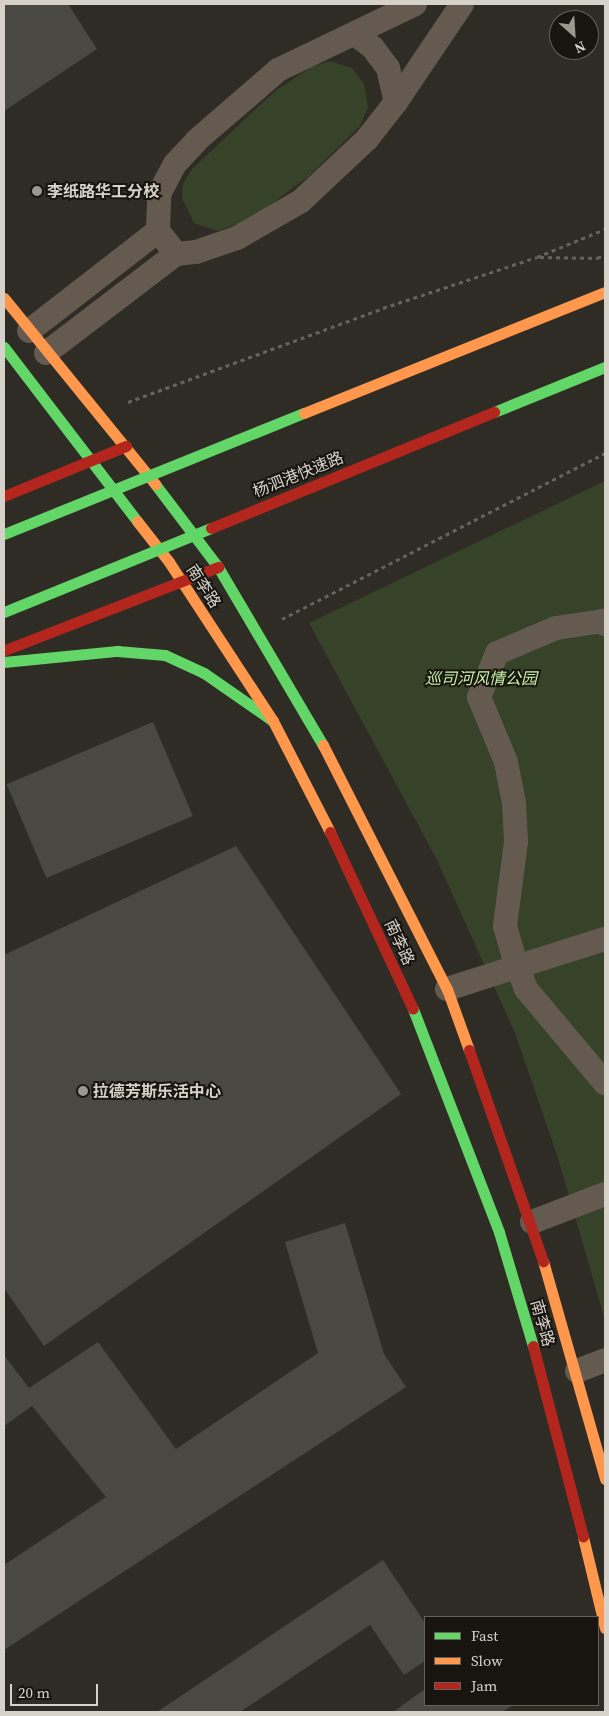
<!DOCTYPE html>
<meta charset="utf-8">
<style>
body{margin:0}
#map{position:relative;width:609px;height:1716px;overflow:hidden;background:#2e2c25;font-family:"Source Serif 4","Noto Sans SC",serif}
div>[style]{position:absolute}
.green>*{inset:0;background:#364329}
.building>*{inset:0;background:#4a4842;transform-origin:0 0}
.path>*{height:3px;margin-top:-1.5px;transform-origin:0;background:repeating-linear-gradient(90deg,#69625b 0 4px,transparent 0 8px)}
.street>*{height:24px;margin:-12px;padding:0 12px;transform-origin:12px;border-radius:12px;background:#645a4f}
.fast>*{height:11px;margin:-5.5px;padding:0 5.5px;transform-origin:5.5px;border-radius:5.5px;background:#63d668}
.slow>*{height:11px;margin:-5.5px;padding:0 5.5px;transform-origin:5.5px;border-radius:5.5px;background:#ff974d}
.jam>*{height:11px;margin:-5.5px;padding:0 5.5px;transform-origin:5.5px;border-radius:5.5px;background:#b3261e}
.fast-bridge>*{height:11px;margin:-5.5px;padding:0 5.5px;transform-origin:5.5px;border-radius:5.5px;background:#63d668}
.slow-bridge>*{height:11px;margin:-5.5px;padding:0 5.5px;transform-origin:5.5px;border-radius:5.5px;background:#ff974d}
.jam-bridge>*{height:11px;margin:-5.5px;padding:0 5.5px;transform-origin:5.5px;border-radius:5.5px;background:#b3261e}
.dots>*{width:14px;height:14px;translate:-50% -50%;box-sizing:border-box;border:2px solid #181510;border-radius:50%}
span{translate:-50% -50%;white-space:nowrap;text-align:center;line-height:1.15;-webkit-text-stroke:4px #181510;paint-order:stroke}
.poi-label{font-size:16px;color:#d6d2ca;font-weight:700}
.left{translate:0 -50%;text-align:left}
.street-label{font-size:16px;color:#d6d2ca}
.park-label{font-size:16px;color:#c6f1a4;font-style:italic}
.frame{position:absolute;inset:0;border:5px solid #d6d2ca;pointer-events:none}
.legend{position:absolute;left:424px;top:1616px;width:175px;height:90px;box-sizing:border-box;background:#181510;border:1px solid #64615a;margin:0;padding:6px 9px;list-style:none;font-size:15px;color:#d6d2ca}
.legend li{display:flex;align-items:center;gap:10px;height:25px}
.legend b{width:25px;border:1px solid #64615a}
.north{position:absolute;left:549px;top:10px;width:50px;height:50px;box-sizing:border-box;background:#181510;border:1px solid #64615a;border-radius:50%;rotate:154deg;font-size:14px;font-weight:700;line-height:20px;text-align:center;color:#d6d2ca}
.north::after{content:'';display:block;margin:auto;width:18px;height:22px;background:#9b9890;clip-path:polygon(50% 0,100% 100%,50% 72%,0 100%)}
.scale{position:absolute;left:10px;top:1684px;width:88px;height:22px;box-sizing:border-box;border:2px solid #d6d2ca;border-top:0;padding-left:6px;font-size:15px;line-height:18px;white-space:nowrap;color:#d6d2ca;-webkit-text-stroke:4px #181510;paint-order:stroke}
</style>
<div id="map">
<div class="green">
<div style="clip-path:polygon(330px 61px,352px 68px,364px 84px,368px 107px,360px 126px,310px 175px,253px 218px,218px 231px,194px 223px,182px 198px,183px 184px,192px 169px,275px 91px,313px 66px)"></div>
<div style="clip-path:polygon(605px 481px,605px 1320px,558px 1158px,515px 1033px,436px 858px,309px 623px)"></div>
</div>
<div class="building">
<div style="clip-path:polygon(4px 4px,68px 4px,97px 49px,4px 111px)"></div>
<div style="left:153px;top:722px;width:102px;height:159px;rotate:67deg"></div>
<div style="clip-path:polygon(236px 846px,401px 1094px,44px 1346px,4px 1288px,4px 955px)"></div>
<div style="clip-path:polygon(345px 1223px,384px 1354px,406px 1387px,4px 1650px,4px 1565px,106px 1497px,32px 1406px,4px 1426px,4px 1355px,29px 1388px,98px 1342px,176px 1449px,318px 1353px,285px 1242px)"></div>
<div style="clip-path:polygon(383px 1560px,425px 1623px,425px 1661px,404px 1675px,370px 1625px,240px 1712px,157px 1712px)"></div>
<div style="clip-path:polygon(425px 1689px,425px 1705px,513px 1705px,502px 1712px,393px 1712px)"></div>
</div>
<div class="path">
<div style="left:540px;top:257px;width:57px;rotate:1deg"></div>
<div style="left:597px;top:258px;width:9px;rotate:-21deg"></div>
<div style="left:128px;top:402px;width:272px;rotate:-20.2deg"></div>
<div style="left:383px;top:308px;width:162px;rotate:-18.3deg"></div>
<div style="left:537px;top:257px;width:74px;rotate:-22.4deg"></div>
<div style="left:282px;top:619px;width:363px;rotate:-27.2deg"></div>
</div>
<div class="street">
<div style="left:356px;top:35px;width:21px;rotate:37deg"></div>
<div style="left:373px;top:48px;width:25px;rotate:53deg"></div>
<div style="left:388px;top:68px;width:35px;rotate:77deg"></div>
<div style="left:176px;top:254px;width:29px;rotate:-128deg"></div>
<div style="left:158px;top:231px;width:37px;rotate:-88deg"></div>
<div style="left:159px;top:194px;width:34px;rotate:-62deg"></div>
<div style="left:175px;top:164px;width:33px;rotate:-47deg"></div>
<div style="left:197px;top:140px;width:107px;rotate:-40.8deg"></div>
<div style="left:278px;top:70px;width:152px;rotate:-25.7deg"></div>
<div style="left:29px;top:331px;width:163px;rotate:-37.8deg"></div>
<div style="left:46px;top:353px;width:163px;rotate:-37.3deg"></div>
<div style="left:176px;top:254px;width:20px;rotate:-6deg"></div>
<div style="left:196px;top:252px;width:43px;rotate:-18.9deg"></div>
<div style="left:237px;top:238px;width:74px;rotate:-30deg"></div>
<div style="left:301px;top:201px;width:91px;rotate:-43.2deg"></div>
<div style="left:367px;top:139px;width:47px;rotate:-51.9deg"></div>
<div style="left:396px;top:102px;width:118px;rotate:-56deg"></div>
<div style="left:605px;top:624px;width:4px;rotate:-124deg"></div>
<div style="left:603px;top:621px;width:48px;rotate:171.5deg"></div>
<div style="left:556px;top:628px;width:64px;rotate:157deg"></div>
<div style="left:497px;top:653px;width:48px;rotate:112.2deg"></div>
<div style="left:479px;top:697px;width:70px;rotate:67.4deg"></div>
<div style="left:506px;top:762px;width:42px;rotate:79deg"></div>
<div style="left:514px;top:803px;width:39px;rotate:87deg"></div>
<div style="left:516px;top:842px;width:85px;rotate:97.5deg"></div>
<div style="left:505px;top:926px;width:35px;rotate:74deg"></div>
<div style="left:515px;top:960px;width:31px;rotate:69deg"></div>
<div style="left:526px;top:989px;width:123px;rotate:50deg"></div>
<div style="left:447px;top:989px;width:166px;rotate:-17.6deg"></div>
<div style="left:532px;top:1222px;width:78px;rotate:-21deg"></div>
<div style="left:577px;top:1371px;width:30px;rotate:-21deg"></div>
</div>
<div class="fast">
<div style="left:4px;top:347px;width:219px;rotate:52.6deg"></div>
<div style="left:155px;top:484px;width:104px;rotate:52.8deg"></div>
<div style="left:218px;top:567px;width:207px;rotate:59.5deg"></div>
<div style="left:4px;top:662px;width:114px;rotate:-5.6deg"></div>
<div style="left:117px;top:651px;width:48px;rotate:4.8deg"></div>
<div style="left:165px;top:655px;width:43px;rotate:24.8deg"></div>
<div style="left:204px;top:673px;width:84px;rotate:34.8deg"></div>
<div style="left:413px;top:1009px;width:239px;rotate:68.9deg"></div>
<div style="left:499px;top:1232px;width:119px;rotate:73.4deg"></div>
</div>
<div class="slow">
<div style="left:4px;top:298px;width:240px;rotate:50.9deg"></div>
<div style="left:137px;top:521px;width:52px;rotate:52deg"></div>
<div style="left:169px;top:562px;width:190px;rotate:56.8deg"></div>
<div style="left:273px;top:721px;width:125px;rotate:62.8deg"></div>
<div style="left:323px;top:745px;width:274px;rotate:63.1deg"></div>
<div style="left:447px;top:989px;width:65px;rotate:70.2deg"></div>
<div style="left:543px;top:1261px;width:227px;rotate:74.1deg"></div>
<div style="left:583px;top:1537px;width:94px;rotate:76.4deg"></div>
</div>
<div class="jam">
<div style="left:4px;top:496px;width:132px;rotate:-22.3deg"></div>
<div style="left:5px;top:650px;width:229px;rotate:-21.3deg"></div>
<div style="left:330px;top:832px;width:195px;rotate:64.9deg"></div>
<div style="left:469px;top:1050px;width:224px;rotate:70.7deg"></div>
<div style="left:533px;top:1346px;width:197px;rotate:75.3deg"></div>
</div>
<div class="fast-bridge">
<div style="left:494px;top:412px;width:120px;rotate:-22.1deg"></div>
<div style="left:4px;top:534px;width:323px;rotate:-22deg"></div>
<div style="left:4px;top:612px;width:223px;rotate:-22.1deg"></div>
</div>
<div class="slow-bridge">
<div style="left:304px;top:413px;width:324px;rotate:-21.9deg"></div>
</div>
<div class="jam-bridge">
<div style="left:211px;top:528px;width:306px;rotate:-22.3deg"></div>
</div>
<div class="dots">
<div style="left:37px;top:191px;background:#9b9890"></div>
<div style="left:83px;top:1091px;background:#9b9890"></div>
</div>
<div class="poi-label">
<span class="left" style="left:47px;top:191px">李纸路华工分校</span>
<span class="left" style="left:93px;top:1091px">拉德芳斯乐活中心</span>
</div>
<div class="street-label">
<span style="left:298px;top:474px;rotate:-22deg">杨泗港快速路</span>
<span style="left:204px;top:586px;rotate:57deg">南李路</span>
<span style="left:400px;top:942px;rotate:65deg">南李路</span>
<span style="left:543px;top:1323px;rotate:74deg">南李路</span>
</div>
<div class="park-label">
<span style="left:481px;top:678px">巡司河风情公园</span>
</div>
<div class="frame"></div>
<ul class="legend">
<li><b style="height:6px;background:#63d668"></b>Fast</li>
<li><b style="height:6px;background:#ff974d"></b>Slow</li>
<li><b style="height:6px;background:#b3261e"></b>Jam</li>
</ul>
<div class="north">N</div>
<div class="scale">20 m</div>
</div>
